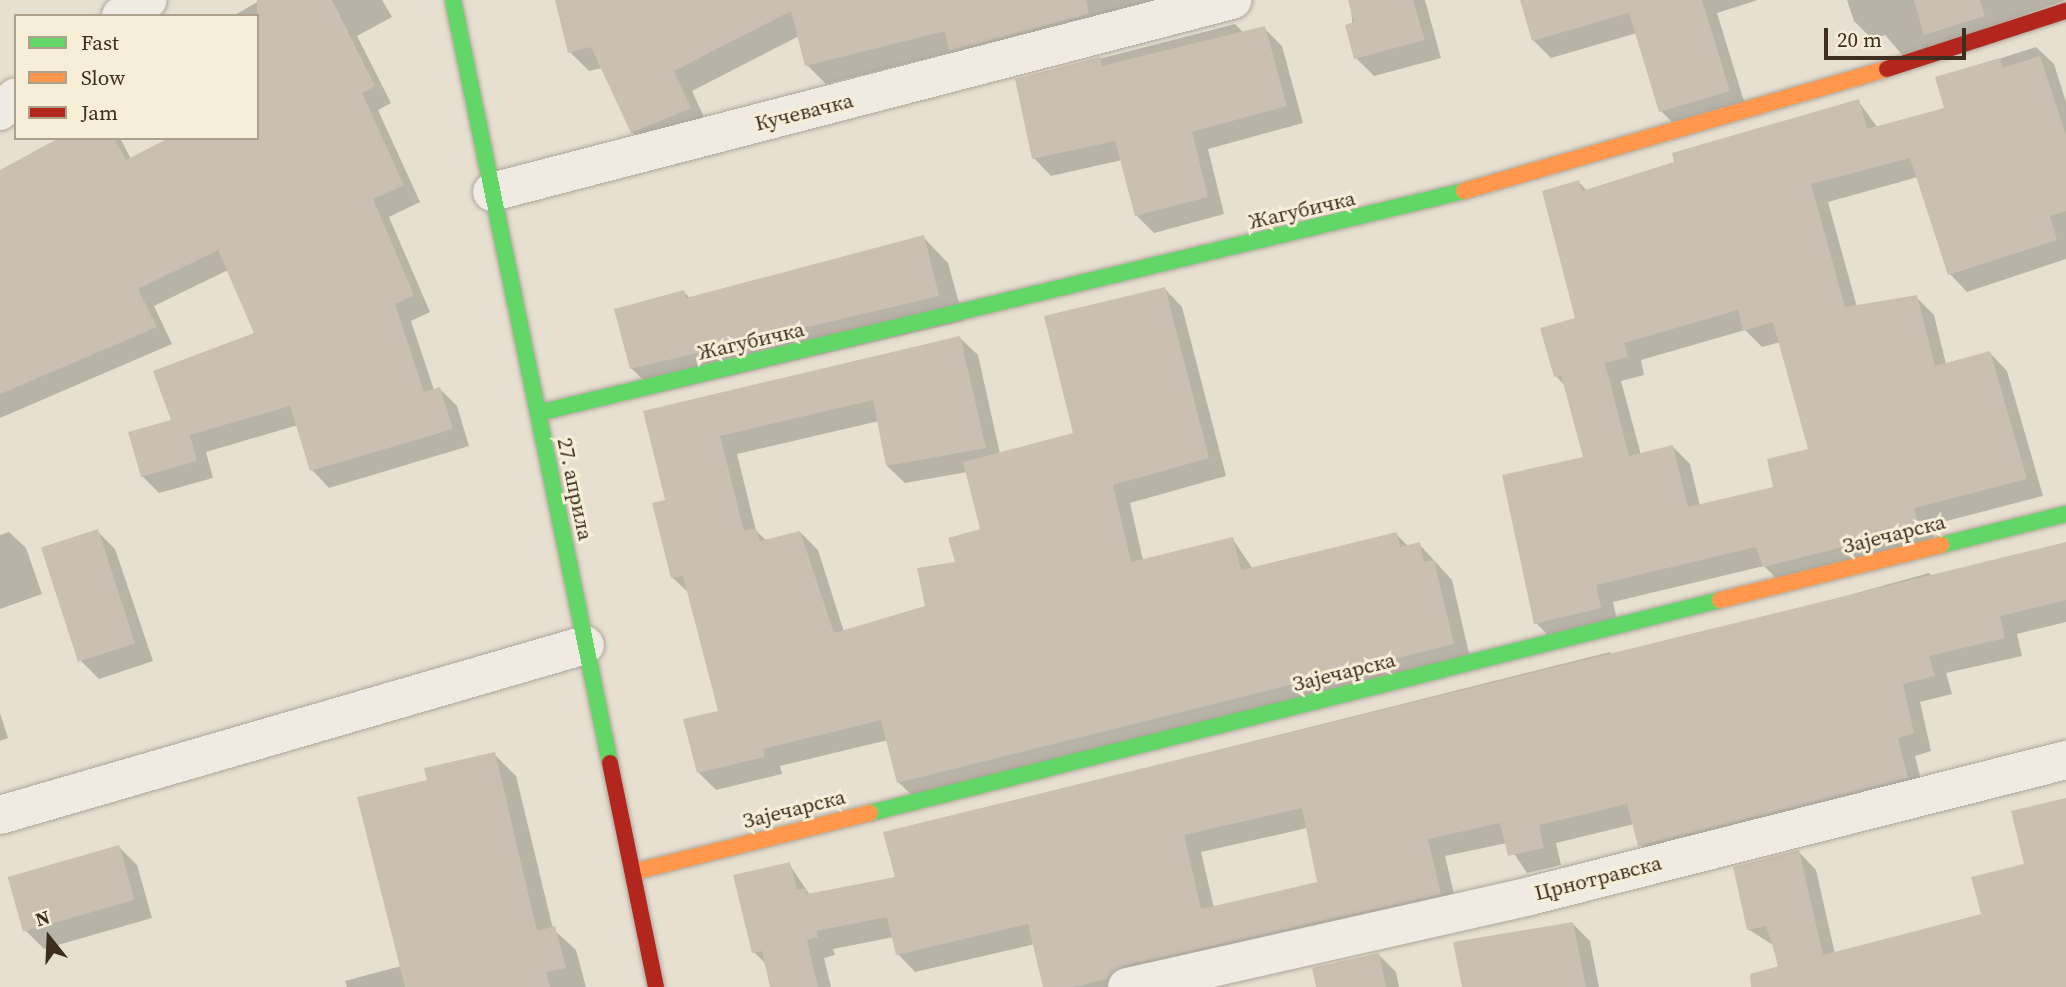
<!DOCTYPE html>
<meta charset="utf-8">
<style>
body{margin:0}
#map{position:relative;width:2066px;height:987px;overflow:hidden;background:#e7e0d1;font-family:"Source Serif 4",serif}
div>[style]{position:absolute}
.shadow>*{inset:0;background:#0003}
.building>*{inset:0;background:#cbbfb2;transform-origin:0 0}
.roads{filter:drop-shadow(0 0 2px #ada599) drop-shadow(0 0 2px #ada599)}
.street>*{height:38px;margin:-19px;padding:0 19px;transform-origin:19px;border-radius:19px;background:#efebe3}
.fast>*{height:16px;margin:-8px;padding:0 8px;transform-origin:8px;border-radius:8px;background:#63d668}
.slow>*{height:16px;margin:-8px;padding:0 8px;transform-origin:8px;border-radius:8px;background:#ff974d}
.jam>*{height:16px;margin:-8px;padding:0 8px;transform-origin:8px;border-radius:8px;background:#b3261e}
span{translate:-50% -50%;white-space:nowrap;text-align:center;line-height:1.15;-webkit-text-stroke:6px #f7eed8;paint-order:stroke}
.street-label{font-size:21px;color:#3d2e20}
.legend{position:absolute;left:14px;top:14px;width:245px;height:126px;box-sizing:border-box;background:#f7eed8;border:2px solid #ada18e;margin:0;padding:9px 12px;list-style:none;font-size:21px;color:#3d2e20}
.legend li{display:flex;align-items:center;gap:14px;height:35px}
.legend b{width:35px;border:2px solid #ada18e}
.north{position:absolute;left:14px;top:903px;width:70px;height:70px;-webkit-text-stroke:5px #f7eed8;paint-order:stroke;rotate:342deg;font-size:19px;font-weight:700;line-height:28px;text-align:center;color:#3d2e20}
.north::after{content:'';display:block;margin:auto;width:24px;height:32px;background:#3d2e20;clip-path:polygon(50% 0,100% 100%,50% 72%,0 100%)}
.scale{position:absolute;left:1824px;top:28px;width:142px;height:32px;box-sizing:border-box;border:4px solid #3d2e20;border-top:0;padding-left:9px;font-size:21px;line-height:24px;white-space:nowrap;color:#3d2e20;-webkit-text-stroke:5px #f7eed8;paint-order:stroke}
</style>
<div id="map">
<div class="shadow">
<div style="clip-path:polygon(261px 0,382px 0,392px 17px,357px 36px,391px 103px,378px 110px,420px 202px,389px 217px,430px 312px,411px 321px,434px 390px,440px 389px,457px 406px,469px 446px,329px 488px,312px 470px,298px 425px,206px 452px,213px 478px,159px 493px,142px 476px,173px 421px,256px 334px,228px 270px,154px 306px,172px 344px,0 418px,0 172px,62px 138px,120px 138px,131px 159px,257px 138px,257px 16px,233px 16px)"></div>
<div style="clip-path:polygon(557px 0,1237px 0,970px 69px,953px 52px,826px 84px,807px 65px,799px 36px,692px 91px,709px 128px,651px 152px,632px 132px,602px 68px,589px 71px,570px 52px)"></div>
<div style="clip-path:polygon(1350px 0,1425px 0,1441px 58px,1374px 76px,1356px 58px)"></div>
<div style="clip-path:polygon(1522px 0,1758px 0,1717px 13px,1746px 108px,1678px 128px,1661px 111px,1637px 33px,1551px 58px,1533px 40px)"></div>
<div style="clip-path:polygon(1847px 0,2066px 0,1904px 57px,1885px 35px,1872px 39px,1854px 21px)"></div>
<div style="clip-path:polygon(1235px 24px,1245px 34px,1264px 28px,1282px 46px,1303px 123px,1208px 149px,1224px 214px,1154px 233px,1137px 216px,1122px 160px,1051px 176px,1034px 158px,1017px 80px)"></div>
<div style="clip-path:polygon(evenodd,2036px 47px,2054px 64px,2066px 102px,2066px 259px,1967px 292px,1950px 274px,1918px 177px,1828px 202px,1857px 307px,1916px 297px,1934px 315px,1946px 364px,1990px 353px,2007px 371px,2043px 496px,1931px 525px,1936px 545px,1782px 584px,1764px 566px,1613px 602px,1618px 625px,1554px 641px,1536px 623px,1585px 458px,1566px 387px,1556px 376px,1577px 319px,1579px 182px,1587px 191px,1858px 101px,1878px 128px,1946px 109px,1938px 78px,2036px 47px,1745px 330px,1762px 347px,1781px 342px,1810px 450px,1775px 488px,1700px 506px,1690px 464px,1673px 447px,1641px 455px,1621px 381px,1644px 375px,1641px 360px,1745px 330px)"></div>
<div style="clip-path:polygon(923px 237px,948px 263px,964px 321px,657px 393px,631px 368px,684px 292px,691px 299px)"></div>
<div style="clip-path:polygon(evenodd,1165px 289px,1182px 307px,1226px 476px,1130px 503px,1143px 560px,1232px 538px,1253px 569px,1396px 534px,1409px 547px,1419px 544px,1452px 580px,1471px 662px,917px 800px,899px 783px,888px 740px,780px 766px,782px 774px,716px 790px,698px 772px,721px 712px,690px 594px,673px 578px,667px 501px,645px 412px,960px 338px,978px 355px,1000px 454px,1075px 434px,1165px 289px,879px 421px,887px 466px,905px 483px,967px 472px,982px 530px,927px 607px,844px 632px,818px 550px,800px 532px,767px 541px,756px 531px,737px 454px,879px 421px)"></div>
<div style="clip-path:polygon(97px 531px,115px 549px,153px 661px,99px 679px,81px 661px)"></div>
<div style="clip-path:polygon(9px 532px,26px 548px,42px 594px,0 609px,0 535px)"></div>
<div style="clip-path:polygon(evenodd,2066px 544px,2066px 622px,2017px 634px,2022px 656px,1946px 673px,1952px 694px,1920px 702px,1931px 751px,1915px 756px,1925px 795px,1658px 863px,1640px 845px,1634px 824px,1556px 843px,1561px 865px,1527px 873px,1507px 843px,1445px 856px,1458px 911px,1138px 987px,1045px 987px,1035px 944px,915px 972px,898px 954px,894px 937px,833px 949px,835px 955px,824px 958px,831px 987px,772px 987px,767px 965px,754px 952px,789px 864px,810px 895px,897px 878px,885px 833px,1610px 652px,1616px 658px,1650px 650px,1929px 573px,1934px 578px,2066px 544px,1307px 828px,1319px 883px,1214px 908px,1201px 852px,1307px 828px)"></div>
<div style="clip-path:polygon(0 713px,8px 738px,0 741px)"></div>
<div style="clip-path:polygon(494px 754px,516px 776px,553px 929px,576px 950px,586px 987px,347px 987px,345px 981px,401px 966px,429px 781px)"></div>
<div style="clip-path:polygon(2066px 800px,2066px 987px,1783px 987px,1773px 945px,1748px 929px,1799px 852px,1816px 870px,1835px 954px,1983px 916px,2026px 865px)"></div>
<div style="clip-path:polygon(119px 847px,137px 865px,152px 918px,44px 949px,26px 931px)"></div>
<div style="clip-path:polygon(1572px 923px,1590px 941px,1599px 987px,1464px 987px)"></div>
<div style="clip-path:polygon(1378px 954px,1396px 972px,1399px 987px,1318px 987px)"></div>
</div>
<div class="building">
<div style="clip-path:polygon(257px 0,332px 0,375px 86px,362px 93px,404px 185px,373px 199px,414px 295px,395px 304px,424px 392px,440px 387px,453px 429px,310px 471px,290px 406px,190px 435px,197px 461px,141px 477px,128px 432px,171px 420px,153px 371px,254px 333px,218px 250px,138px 289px,157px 327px,0 394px,0 170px,59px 138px,114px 138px,126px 160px,169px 138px,257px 138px)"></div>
<div style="clip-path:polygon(555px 0,1086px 0,1089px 14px,949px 51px,945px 31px,805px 66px,791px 11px,674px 71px,691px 108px,631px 133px,591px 47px,568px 53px)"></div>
<div style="clip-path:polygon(1348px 0,1413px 0,1425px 40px,1354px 59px,1345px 25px,1354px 22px)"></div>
<div style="clip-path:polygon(1520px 0,1702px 0,1730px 91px,1659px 112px,1629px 13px,1532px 41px)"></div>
<div style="clip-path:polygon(1914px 0,1980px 0,1985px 16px,1924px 35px)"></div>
<div style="clip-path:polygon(1265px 26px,1287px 106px,1192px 132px,1208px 197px,1135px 216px,1115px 141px,1032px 159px,1015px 79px,1100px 57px,1102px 66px)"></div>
<div style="clip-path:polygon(evenodd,2040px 56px,2066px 135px,2066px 211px,2050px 216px,2057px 240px,1948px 275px,1910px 158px,1811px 184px,1845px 307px,1917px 295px,1935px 366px,1990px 351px,2027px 479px,1914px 508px,1919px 528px,1763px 567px,1756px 547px,1596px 585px,1601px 608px,1534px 624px,1502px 475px,1583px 457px,1561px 375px,1554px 377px,1540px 328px,1575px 318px,1542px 191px,1579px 180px,1582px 191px,1674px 162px,1672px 153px,1859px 99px,1867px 129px,1944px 108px,1935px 77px,2000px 58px,2003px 68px,2040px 56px,1738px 310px,1743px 331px,1773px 322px,1808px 449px,1767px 459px,1773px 487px,1688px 507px,1673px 445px,1629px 456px,1605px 363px,1628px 357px,1624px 343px,1738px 310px)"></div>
<div style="clip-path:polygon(924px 235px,939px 296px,630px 369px,614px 309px,684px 290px,686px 298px)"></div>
<div style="clip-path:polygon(1165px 287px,1209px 458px,1113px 485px,1131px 562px,1233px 537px,1241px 570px,1397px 532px,1400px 547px,1420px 542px,1424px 562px,1434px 560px,1454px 644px,897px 783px,881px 720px,763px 749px,765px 757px,697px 773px,683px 719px,718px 711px,683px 576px,671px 578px,652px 503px,665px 500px,643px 411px,960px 336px,986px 448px,886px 466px,873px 400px,720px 436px,744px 531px,756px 528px,760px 541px,800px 531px,834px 633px,925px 606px,917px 568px,955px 562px,948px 538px,980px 529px,963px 462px,1073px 433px,1044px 316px)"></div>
<div style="left:98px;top:529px;width:120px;height:60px;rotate:72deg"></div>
<div style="clip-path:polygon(evenodd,2066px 542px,2066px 600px,2000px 616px,2005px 638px,1929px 656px,1935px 676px,1903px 684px,1914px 733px,1898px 738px,1908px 778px,1638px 846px,1627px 804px,1539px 825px,1544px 848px,1508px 856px,1500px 823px,1428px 839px,1441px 894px,1122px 966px,1107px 979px,1073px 987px,1043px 987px,1028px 924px,896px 955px,887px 917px,816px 931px,818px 937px,807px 940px,818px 987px,770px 987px,762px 951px,752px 953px,733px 875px,790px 862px,797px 890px,806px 888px,807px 894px,895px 877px,883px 832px,2066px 542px,1302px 808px,1317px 882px,1201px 909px,1184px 835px,1302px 808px)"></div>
<div style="clip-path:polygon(495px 752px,537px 931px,555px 926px,566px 968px,546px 972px,550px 987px,405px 987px,357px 797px,427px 780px,424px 768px)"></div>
<div style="clip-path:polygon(2066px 798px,2066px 987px,1751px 987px,1750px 974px,1779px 966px,1766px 926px,1747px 930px,1733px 867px,1799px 850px,1823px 955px,1981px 914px,1971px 877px,2024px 864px,2011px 811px)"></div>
<div style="left:119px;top:845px;width:57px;height:116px;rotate:74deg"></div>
<div style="clip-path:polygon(1573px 922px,1586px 987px,1462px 987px,1453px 942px)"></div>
<div style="clip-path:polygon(1379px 953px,1386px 987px,1316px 987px,1312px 968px)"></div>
</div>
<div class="roads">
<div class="street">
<div style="left:121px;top:16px;width:31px;rotate:-31deg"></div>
<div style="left:0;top:111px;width:21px;rotate:-41deg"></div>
<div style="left:492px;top:192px;width:765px;rotate:-14.55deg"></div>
<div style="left:0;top:815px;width:609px;rotate:-16.2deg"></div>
<div style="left:1127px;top:987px;width:413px;rotate:-12.7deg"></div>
<div style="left:1530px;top:896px;width:553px;rotate:-14.24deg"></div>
</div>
<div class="fast">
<div style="left:453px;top:0;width:779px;rotate:78.37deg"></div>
<div style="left:538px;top:413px;width:952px;rotate:-13.48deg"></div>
<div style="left:1941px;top:545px;width:129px;rotate:-13.9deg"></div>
<div style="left:870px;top:813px;width:876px;rotate:-14.07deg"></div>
</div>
<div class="slow">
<div style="left:1464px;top:191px;width:440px;rotate:-16.1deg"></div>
<div style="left:1720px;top:600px;width:228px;rotate:-14deg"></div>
<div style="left:633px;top:872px;width:244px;rotate:-14deg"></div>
</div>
<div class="jam">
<div style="left:1887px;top:69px;width:188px;rotate:-18deg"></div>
<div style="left:610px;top:763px;width:229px;rotate:78.4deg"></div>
</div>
</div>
<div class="street-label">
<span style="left:804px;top:112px;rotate:-14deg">Кучевачка</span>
<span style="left:1302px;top:210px;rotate:-13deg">Жагубичка</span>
<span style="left:751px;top:341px;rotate:-13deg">Жагубичка</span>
<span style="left:575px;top:489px;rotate:78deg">27. априла</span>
<span style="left:1894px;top:534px;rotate:-14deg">Зајечарска</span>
<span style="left:1344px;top:672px;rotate:-14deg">Зајечарска</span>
<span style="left:794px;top:809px;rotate:-14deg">Зајечарска</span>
<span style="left:1598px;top:878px;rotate:-14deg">Црнотравска</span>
</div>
<ul class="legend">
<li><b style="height:9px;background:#63d668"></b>Fast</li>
<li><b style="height:9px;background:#ff974d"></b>Slow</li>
<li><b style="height:9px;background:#b3261e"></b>Jam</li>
</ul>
<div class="north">N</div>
<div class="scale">20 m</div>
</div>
